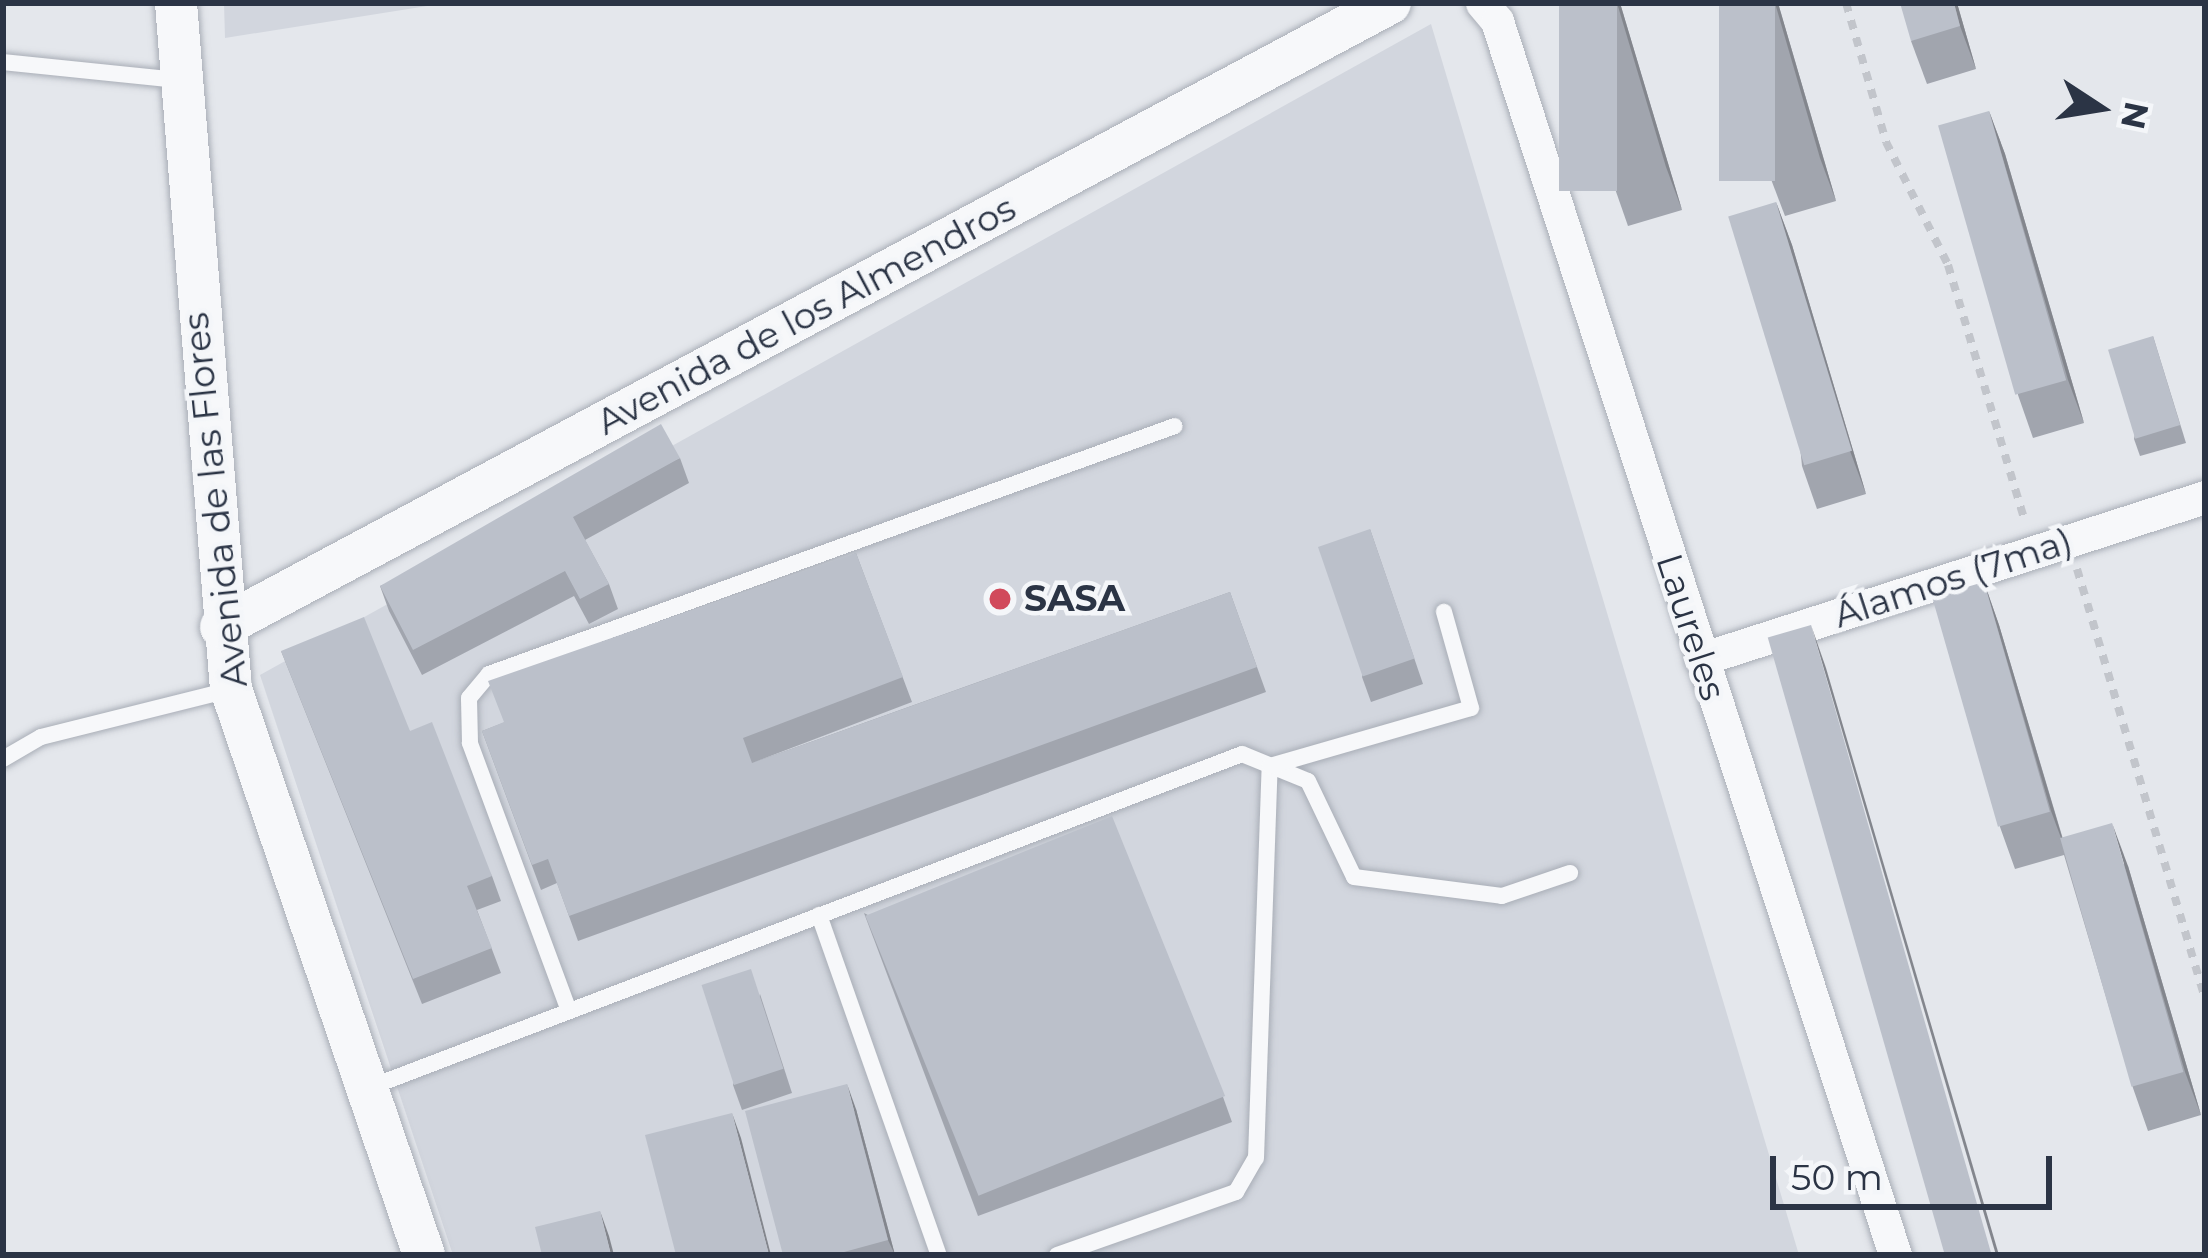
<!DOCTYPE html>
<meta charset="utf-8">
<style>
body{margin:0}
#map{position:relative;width:2208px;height:1258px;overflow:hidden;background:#e4e7ec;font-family:Montserrat,sans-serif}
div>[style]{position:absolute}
.built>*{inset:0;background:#d2d6de}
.path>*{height:8px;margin-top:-4px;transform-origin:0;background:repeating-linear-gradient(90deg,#c2c5cb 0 9px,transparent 0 18px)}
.roads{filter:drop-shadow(0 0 3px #a9aeb7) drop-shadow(0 0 3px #a9aeb7)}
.service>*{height:16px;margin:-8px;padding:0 8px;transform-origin:8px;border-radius:8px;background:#f7f8fa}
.minor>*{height:33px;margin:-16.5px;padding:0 16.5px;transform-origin:16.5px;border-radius:16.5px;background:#f7f8fa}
.tertiary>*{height:42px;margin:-21px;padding:0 21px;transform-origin:21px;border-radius:21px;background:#f7f8fa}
.wall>*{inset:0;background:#a1a5ae}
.shaded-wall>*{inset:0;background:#83868d}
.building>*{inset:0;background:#bbc0ca;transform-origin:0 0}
.dots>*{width:33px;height:33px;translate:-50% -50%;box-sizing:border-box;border:6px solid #f4f6f9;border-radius:50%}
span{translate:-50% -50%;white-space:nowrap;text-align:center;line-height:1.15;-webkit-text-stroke:9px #f4f6f9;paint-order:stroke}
.street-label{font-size:36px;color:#2b3445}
.poi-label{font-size:36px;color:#2b3445;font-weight:700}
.left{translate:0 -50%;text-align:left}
.frame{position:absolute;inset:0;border:6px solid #2b3445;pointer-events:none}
.north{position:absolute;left:2040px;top:48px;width:120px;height:120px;-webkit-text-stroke:9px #f4f6f9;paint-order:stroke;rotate:102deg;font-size:33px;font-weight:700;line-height:48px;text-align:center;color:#2b3445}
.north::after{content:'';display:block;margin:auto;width:42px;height:54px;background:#2b3445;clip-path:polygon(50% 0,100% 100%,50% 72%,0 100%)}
.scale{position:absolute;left:1770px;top:1156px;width:282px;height:54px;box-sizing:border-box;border:6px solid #2b3445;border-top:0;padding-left:15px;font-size:36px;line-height:42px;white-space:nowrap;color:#2b3445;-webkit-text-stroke:9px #f4f6f9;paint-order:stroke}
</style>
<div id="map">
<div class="built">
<div style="clip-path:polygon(224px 3px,446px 3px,225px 38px)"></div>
<div style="clip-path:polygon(1431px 24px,1799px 1255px,453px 1255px,260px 675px)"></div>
</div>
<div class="path">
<div style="left:1846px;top:3px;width:145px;rotate:73.9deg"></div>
<div style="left:1886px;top:142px;width:138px;rotate:63.2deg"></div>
<div style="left:1948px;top:265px;width:268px;rotate:73.3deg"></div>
<div style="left:2077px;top:569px;width:449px;rotate:73.4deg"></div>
</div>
<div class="roads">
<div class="service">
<div style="left:3px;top:62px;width:175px;rotate:5.9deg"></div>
<div style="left:3px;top:759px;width:44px;rotate:-30.1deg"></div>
<div style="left:41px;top:737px;width:195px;rotate:-14deg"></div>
<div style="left:819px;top:915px;width:361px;rotate:70.6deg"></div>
<div style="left:569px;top:1011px;width:286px;rotate:-110.3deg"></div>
<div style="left:470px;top:743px;width:45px;rotate:-91.3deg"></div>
<div style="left:469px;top:698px;width:31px;rotate:-50deg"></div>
<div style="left:489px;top:674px;width:729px;rotate:-19.88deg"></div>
<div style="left:371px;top:1087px;width:932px;rotate:-20.92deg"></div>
<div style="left:1242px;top:754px;width:71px;rotate:22.2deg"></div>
<div style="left:1308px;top:781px;width:106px;rotate:64.4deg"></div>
<div style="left:1354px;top:877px;width:149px;rotate:7.3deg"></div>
<div style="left:1502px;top:896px;width:72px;rotate:-18.7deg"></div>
<div style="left:1057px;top:1255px;width:190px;rotate:-19.4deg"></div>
<div style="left:1236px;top:1192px;width:39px;rotate:-60deg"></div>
<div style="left:1256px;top:1158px;width:392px;rotate:-88deg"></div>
<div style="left:1270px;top:766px;width:209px;rotate:-16.1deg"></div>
<div style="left:1471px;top:708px;width:100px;rotate:-105.7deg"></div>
</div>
<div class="minor">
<div style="left:1482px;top:3px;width:23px;rotate:50deg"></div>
<div style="left:1497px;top:21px;width:1297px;rotate:72.12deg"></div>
<div style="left:1701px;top:659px;width:529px;rotate:-17.82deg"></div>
</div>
<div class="tertiary">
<div style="left:176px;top:3px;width:688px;rotate:85.42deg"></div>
<div style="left:231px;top:689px;width:598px;rotate:71.17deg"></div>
<div style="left:221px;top:627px;width:1325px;rotate:-28.09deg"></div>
</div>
</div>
<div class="wall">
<div style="clip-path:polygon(1559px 3px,1620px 3px,1682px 210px,1628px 226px,1613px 183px)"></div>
<div style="clip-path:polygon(1719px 3px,1778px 3px,1836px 201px,1785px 216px,1769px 174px)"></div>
<div style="clip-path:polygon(1957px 3px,1976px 69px,1927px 84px,1911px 41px)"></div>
<div style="clip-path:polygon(1989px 111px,2005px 154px,2084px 423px,2033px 438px,2018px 395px)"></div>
<div style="clip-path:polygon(1776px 202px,1792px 245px,1866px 494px,1817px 509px,1802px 466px)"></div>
<div style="clip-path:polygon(2153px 336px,2186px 443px,2140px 456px,2134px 439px)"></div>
<div style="clip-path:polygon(680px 458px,689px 483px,585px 540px,609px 584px,618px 609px,589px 624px,574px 596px,422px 675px,389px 611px,380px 586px)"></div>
<div style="clip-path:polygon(1370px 529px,1423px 684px,1371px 702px,1362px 677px)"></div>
<div style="clip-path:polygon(856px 553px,912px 702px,752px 763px,1230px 592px,1266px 692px,578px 941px,557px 883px,541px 890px,482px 731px,503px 723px)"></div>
<div style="clip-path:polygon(1984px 582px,1999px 625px,2063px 839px,2128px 866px,2201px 1115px,2148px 1131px,2133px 1088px,2064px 855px,2015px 869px,2000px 827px)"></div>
<div style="clip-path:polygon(281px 651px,410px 731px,492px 876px,501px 901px,477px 910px,501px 973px,422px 1004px)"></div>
<div style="clip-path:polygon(864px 913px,1223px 1097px,1232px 1122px,978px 1216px)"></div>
<div style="clip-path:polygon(760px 994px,792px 1093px,742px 1110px,733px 1085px)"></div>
<div style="clip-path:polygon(856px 1109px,895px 1255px,783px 1255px)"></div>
</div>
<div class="shaded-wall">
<div style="clip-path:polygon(1617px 3px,1620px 3px,1682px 210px,1666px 167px)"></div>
<div style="clip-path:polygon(1775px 3px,1778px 3px,1836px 201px,1820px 158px)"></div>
<div style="clip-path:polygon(1954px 3px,1957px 3px,1976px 69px,1960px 26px)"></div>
<div style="clip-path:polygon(1989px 111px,2005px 154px,2084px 423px,2068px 380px)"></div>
<div style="clip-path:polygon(1776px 202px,1792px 245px,1866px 494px,1850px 451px)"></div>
<div style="clip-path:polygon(1984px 582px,1999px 625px,2067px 854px,2051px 811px)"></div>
<div style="clip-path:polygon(1811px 625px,1826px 668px,1999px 1255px,1996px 1255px)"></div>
<div style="clip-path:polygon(2112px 823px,2128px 866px,2201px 1115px,2185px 1072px)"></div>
<div style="clip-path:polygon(847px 1084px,856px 1109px,895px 1255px,888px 1240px)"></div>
<div style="clip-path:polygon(732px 1113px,741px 1138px,771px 1255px,769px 1255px)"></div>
<div style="clip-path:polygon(600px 1211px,609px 1236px,614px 1255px,611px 1255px)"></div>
</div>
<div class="building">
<div style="left:1559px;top:3px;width:58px;height:188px"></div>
<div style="left:1719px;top:3px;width:56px;height:178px"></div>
<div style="clip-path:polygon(1900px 3px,1954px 3px,1960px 26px,1911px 41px)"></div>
<div style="left:1989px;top:111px;width:280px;height:53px;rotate:74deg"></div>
<div style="left:1776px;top:202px;width:260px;height:50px;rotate:73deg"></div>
<div style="left:2153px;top:336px;width:93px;height:47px;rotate:73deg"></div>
<div style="clip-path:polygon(661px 424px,680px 458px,573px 517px,609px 584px,580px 599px,565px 571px,413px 650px,380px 586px)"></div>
<div style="left:1370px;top:529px;width:137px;height:55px;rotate:71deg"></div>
<div style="clip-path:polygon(856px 553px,903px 677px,743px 738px,752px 763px,1230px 592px,1257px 667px,569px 916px,548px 859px,532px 865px,482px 731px,504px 722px,488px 681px)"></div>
<div style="left:1984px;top:582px;width:239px;height:54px;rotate:74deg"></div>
<div style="clip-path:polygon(364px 617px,410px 731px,432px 722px,492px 876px,467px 886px,492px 948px,413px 979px,281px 651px)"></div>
<div style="left:1811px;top:625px;width:657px;height:45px;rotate:74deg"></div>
<div style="left:1112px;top:816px;width:302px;height:266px;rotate:68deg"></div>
<div style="left:2112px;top:823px;width:259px;height:54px;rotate:74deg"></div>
<div style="left:751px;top:969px;width:105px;height:52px;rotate:72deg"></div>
<div style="clip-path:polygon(847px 1084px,888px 1240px,833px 1255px,783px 1255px,745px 1111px)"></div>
<div style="clip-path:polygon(732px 1113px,769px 1255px,676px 1255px,645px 1135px)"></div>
<div style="clip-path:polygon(600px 1211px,611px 1255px,542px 1255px,535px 1227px)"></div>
</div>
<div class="dots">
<div style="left:1000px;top:599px;background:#d1495b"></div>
</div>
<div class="street-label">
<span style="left:806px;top:315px;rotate:-28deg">Avenida de los Almendros</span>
<span style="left:215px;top:500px;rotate:-96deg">Avenida de las Flores</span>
<span style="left:1953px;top:578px;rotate:-18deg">Álamos (7ma)</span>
<span style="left:1691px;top:627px;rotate:72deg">Laureles</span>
</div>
<div class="poi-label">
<span class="left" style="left:1024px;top:599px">SASA</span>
</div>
<div class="frame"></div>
<div class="north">N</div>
<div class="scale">50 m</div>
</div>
